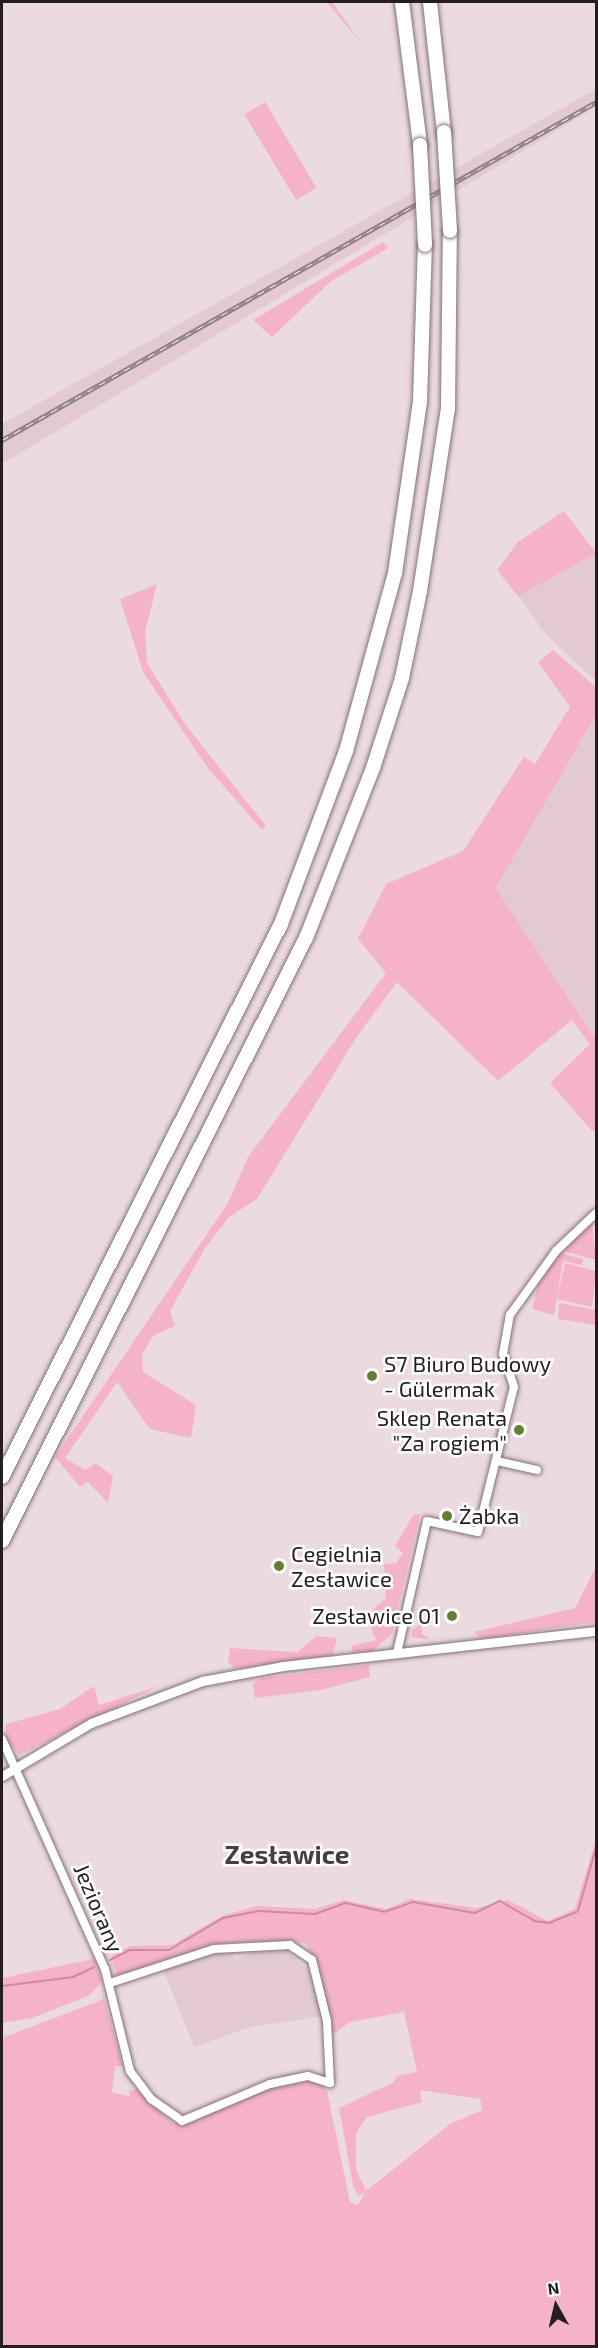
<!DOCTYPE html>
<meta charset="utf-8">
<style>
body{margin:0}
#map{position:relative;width:598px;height:2348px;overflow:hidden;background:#ebdadf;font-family:"Exo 2",sans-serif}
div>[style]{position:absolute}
.built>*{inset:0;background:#e3cad2}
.green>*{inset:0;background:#f5b3c9;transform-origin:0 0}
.stream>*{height:2px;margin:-1px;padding:0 1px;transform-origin:1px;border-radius:1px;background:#cc8ba2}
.roads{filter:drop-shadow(0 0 2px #827377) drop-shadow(0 0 2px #827377)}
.minor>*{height:8px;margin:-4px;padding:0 4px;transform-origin:4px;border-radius:4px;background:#fff}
.tertiary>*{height:9px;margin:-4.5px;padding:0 4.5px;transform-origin:4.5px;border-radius:4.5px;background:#fff}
.motorway>*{height:14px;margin:-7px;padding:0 7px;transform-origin:7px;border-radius:7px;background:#fff}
.rail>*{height:4.5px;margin-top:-2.25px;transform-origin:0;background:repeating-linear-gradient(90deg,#fff 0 7px,#8f8387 0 14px);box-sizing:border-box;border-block:2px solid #8f8387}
.bridges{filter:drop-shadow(0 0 2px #827377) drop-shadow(0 0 2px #827377)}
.motorway-bridge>*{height:14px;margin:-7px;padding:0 7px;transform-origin:7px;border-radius:7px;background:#fff}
.dots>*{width:16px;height:16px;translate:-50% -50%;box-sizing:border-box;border:3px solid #fff;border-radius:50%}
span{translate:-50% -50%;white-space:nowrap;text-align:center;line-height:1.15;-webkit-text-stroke:5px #fff;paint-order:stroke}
.poi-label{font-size:22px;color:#241e20}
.left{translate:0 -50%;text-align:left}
.right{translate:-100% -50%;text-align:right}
.street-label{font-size:22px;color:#241e20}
.quarter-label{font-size:26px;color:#493c40;font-weight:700}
.frame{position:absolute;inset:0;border:3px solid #241e20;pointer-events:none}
.north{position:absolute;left:526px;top:2276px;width:60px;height:60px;-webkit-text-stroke:4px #fff;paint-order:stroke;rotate:352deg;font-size:16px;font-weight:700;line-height:24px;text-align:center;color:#241e20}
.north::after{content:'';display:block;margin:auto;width:21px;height:27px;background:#241e20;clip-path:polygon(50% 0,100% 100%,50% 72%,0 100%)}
</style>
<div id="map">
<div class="built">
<div style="clip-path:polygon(596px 89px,596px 107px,2px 464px,2px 424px)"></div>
<div style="clip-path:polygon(594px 551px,596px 553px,595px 680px,545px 633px,518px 596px)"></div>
<div style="clip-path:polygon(596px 715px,596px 1039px,496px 888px)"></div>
<div style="clip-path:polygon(228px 1951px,236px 1960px,254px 1952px,287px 1951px,311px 1973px,323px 2016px,250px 2027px,194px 2047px,162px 1967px)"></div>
</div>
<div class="green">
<div style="clip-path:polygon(327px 2px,332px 2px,361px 43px)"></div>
<div style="left:265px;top:102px;width:100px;height:24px;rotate:59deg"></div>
<div style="clip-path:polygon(383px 242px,388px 248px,330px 282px,272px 337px,253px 320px)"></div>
<div style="clip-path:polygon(564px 511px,596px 553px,518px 596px,497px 570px,518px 542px)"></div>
<div style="clip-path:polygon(157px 584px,145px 632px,147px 663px,185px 724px,266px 826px,262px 830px,208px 768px,143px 672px,120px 599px)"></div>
<div style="clip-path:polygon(553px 650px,596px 687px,596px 715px,496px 888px,596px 1039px,596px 1130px,592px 1131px,550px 1083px,590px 1044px,572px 1020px,498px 1081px,397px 982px,356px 1038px,257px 1199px,229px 1217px,205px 1248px,170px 1311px,175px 1326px,153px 1336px,142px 1355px,143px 1372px,196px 1405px,191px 1438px,150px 1429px,117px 1382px,65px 1458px,86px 1470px,95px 1463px,113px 1476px,108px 1503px,88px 1482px,80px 1487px,55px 1457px,228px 1203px,248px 1157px,386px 973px,358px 939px,386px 884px,463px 851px,524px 757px,535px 764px,570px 707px,538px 662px)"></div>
<div style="clip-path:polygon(592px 1223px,596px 1260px,563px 1251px)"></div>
<div style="clip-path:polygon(561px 1253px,583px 1259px,582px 1265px,563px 1261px,554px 1315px,532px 1309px,539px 1281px)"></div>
<div style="clip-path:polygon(565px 1263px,596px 1271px,592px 1307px,557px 1299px)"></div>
<div style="clip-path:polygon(559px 1303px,595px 1310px,596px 1304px,596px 1325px,558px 1319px)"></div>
<div style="clip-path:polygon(414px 1514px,420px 1514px,392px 1634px,373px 1651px,353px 1653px,351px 1646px,376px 1640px,366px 1616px,386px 1598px,384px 1564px,396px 1563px,403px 1553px,395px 1546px)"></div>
<div style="clip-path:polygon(596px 1567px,596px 1622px,481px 1639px,474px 1632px,575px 1608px)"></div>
<div style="clip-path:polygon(421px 1624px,422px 1634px,429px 1639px,412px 1637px,412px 1630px)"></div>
<div style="clip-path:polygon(317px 1636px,337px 1638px,333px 1655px,234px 1669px,228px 1661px,230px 1648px,297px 1652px)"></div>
<div style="clip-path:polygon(369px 1665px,370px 1677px,321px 1690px,255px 1698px,253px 1684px,261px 1678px)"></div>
<div style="clip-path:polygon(94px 1686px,99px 1705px,159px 1686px,19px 1755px,5px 1737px,6px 1724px,60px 1709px)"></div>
<div style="clip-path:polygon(evenodd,596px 1839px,596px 2346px,2px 2346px,2px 2038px,104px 1999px,123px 2066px,115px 2066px,112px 2092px,130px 2097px,129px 2091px,137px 2089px,172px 2123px,181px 2124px,270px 2087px,317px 2080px,327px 2091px,350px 2202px,358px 2205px,365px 2192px,358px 2196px,353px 2185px,339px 2108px,394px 2082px,396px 2076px,417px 2072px,404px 2012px,350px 2022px,332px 2035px,315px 1959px,305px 1943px,290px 1940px,213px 1944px,122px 1975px,116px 1974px,111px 1956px,130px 1946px,172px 1945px,222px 1916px,256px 1906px,315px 1909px,344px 1900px,386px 1909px,410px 1899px,477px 1908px,508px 1900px,548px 1921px,575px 1909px,596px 1839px,420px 2090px,480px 2099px,482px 2110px,450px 2124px,366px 2191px,356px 2169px,356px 2133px,367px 2117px,422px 2102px,420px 2090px)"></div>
<div style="clip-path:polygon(94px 1959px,102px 1981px,90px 1995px,32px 2018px,2px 2023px,2px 1978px)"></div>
</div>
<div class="stream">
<div style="left:110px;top:1960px;width:22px;rotate:-27deg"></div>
<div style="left:130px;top:1950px;width:39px"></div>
<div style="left:169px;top:1950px;width:63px;rotate:-30.7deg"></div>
<div style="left:223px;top:1918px;width:37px;rotate:-11deg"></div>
<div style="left:259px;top:1911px;width:56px;rotate:3.1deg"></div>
<div style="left:315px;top:1914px;width:33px;rotate:-20deg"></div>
<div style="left:346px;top:1903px;width:39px;rotate:13deg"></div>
<div style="left:384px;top:1912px;width:31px;rotate:-19deg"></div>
<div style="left:413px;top:1902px;width:63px;rotate:10.1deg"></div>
<div style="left:475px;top:1913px;width:28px;rotate:-26deg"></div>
<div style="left:500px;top:1901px;width:39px;rotate:30deg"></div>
<div style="left:534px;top:1921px;width:15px;rotate:8deg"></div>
<div style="left:549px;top:1923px;width:31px;rotate:-22deg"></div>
<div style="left:578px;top:1911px;width:66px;rotate:-74.1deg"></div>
<div style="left:2px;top:1986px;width:72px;rotate:-7.2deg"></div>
<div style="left:73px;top:1977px;width:23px;rotate:-25deg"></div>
</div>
<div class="roads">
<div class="minor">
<div style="left:497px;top:1461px;width:41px;rotate:12.7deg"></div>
<div style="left:397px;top:1653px;width:135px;rotate:-77.2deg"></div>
<div style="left:427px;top:1521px;width:52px;rotate:12.2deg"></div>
<div style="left:478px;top:1532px;width:149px;rotate:-76.1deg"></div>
<div style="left:514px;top:1387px;width:35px;rotate:-108deg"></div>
<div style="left:503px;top:1354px;width:40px;rotate:-80deg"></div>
<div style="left:510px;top:1315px;width:79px;rotate:-54.3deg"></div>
<div style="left:556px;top:1251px;width:55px;rotate:-43.5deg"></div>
<div style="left:2px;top:1739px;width:252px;rotate:65.9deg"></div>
<div style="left:105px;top:1969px;width:105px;rotate:76.2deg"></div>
<div style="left:130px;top:2071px;width:35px;rotate:53deg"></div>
<div style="left:151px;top:2099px;width:38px;rotate:35deg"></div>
<div style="left:182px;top:2121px;width:95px;rotate:-22.8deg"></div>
<div style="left:270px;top:2084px;width:39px;rotate:-12deg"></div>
<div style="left:308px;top:2076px;width:23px;rotate:18deg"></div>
<div style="left:330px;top:2083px;width:62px;rotate:-92.8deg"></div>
<div style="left:327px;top:2021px;width:63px;rotate:-103.8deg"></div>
<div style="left:312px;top:1960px;width:27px;rotate:-146deg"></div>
<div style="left:290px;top:1945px;width:76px;rotate:177deg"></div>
<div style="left:214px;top:1949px;width:109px;rotate:161.9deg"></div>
</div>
<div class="tertiary">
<div style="left:2px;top:1776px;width:104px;rotate:-30.8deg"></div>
<div style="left:91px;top:1723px;width:119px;rotate:-20.7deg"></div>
<div style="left:202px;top:1681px;width:82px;rotate:-10.5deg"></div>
<div style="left:283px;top:1666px;width:315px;rotate:-6.4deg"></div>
</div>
<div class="motorway">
<div style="left:402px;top:2px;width:144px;rotate:82.8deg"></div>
<div style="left:430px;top:2px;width:131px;rotate:83.9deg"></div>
<div style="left:2px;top:1477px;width:619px;rotate:-63.23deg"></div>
<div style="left:281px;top:924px;width:185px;rotate:-69.4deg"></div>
<div style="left:346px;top:751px;width:185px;rotate:-74.6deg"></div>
<div style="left:395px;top:573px;width:174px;rotate:-81.7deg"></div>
<div style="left:420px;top:401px;width:156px;rotate:-88.2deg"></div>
<div style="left:2px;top:1541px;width:675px;rotate:-63.25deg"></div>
<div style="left:306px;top:938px;width:183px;rotate:-68.5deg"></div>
<div style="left:373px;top:768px;width:95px;rotate:-72.1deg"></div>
<div style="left:402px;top:678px;width:89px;rotate:-78.3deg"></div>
<div style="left:420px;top:591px;width:184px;rotate:-81.3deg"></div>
<div style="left:448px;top:409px;width:178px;rotate:-89.4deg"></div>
</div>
</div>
<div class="rail">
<div style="left:2px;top:440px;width:683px;rotate:-29.64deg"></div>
</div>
<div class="bridges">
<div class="motorway-bridge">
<div style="left:444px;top:132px;width:99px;rotate:86.5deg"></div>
<div style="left:420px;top:145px;width:100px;rotate:87.1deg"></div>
</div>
</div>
<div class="dots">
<div style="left:372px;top:1376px;background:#647e32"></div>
<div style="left:519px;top:1430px;background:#647e32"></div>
<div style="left:447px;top:1516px;background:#647e32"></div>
<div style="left:279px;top:1566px;background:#647e32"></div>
<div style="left:452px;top:1616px;background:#647e32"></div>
</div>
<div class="poi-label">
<span class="left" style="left:384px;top:1376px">S7 Biuro Budowy<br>- Gülermak</span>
<span class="right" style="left:507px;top:1430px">Sklep Renata<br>"Za rogiem"</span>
<span class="left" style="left:459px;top:1516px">Żabka</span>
<span class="left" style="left:291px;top:1566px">Cegielnia<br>Zesławice</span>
<span class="right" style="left:440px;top:1616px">Zesławice 01</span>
</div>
<div class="street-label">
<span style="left:99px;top:1908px;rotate:67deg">Jeziorany</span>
</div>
<div class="quarter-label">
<span style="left:287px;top:1854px">Zesławice</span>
</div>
<div class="frame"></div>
<div class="north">N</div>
</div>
